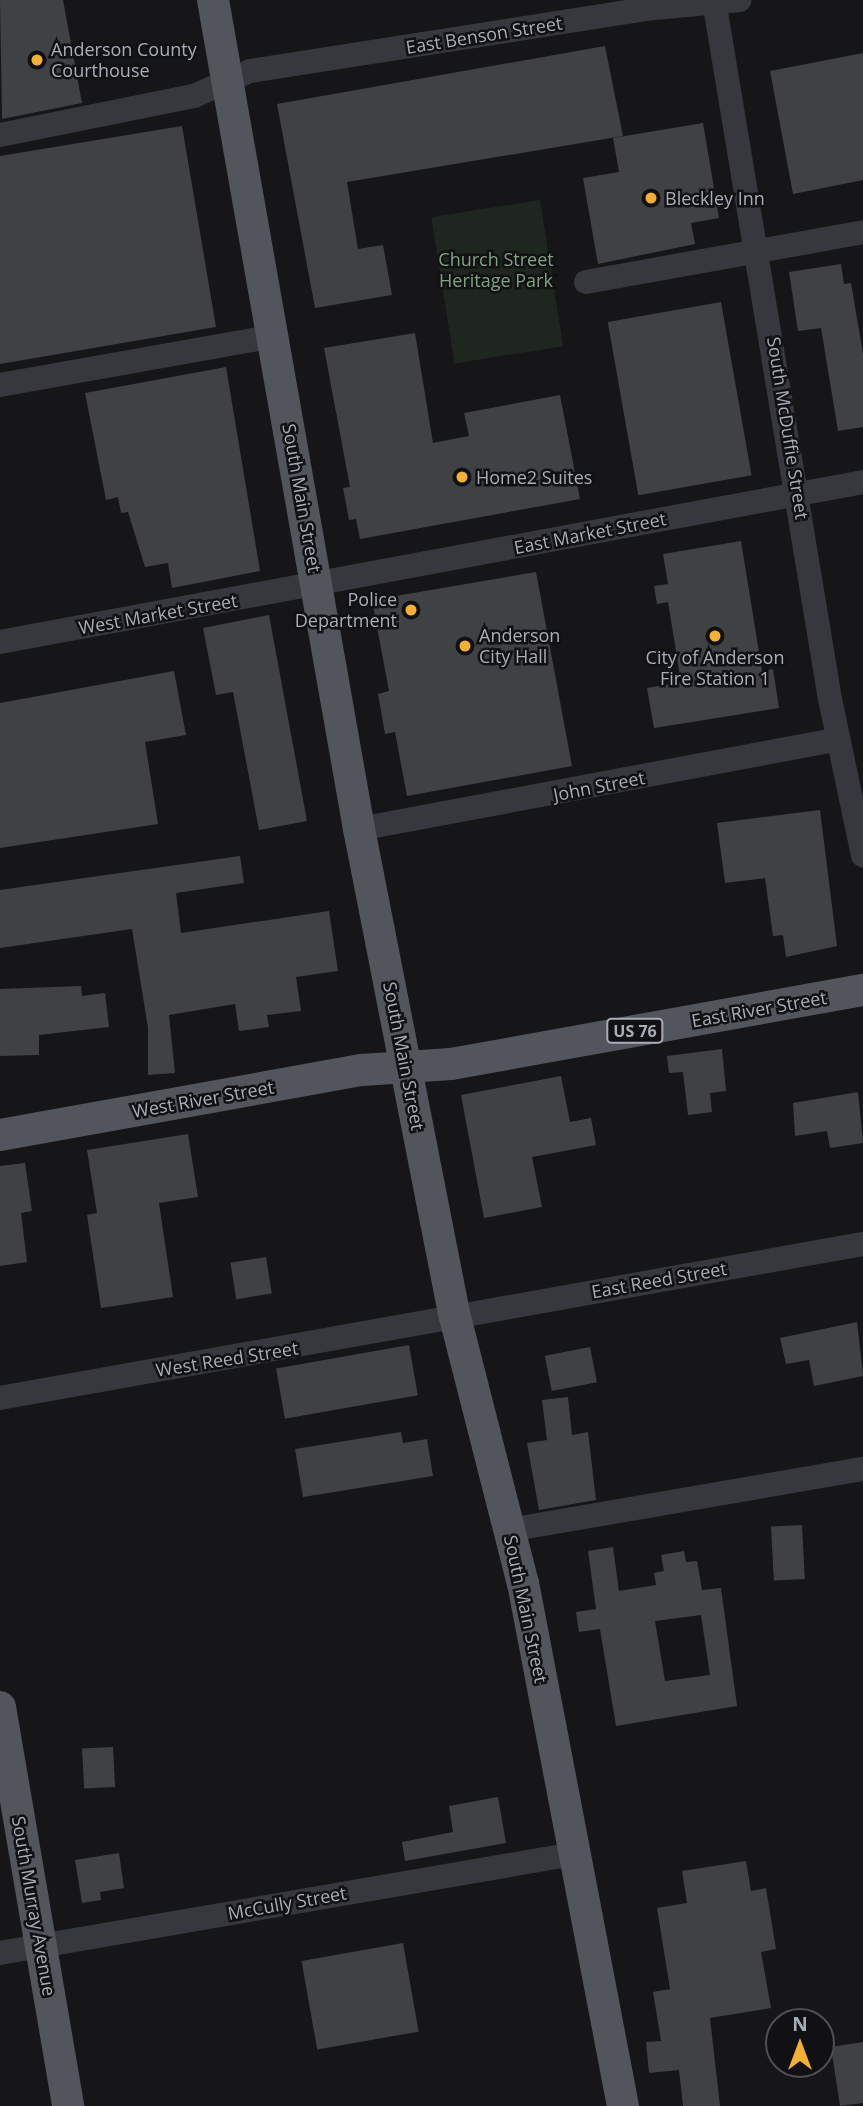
<!DOCTYPE html>
<style>
body{margin:0}
#map{position:relative;width:863px;height:2106px;overflow:hidden;background:#161618;font-family:"Open Sans",sans-serif}
div>[style]{position:absolute}
.green>*{inset:0;background:#1e261f;transform-origin:0 0}
.building>*{inset:0;background:#404145;transform-origin:0 0}
.minor>*{height:24px;margin:-12px;padding:0 12px;transform-origin:12px;border-radius:12px;background:#37383d}
.major>*{height:32px;margin:-16px;padding:0 16px;transform-origin:16px;border-radius:16px;background:#53555c}
.dots>*{width:19px;height:19px;translate:-50% -50%;box-sizing:border-box;border:4px solid #111113;border-radius:50%}
span{translate:-50% -50%;white-space:nowrap;text-align:center;line-height:1.15;-webkit-text-stroke:5px #111113;paint-order:stroke}
.shield-label span{padding:2px 5px;background:#111113;border:2px solid;border-radius:5px;-webkit-text-stroke-width:0}
.shield-label{font-size:16px;color:#a8adb8;font-weight:700}
.street-label{font-size:18px;color:#a8adb8}
.poi-label{font-size:18px;color:#a8adb8}
.left{translate:0 -50%;text-align:left}
.right{translate:-100% -50%;text-align:right}
.park-label{font-size:18px;color:#7fa381}
.north{position:absolute;left:765px;top:2008px;width:70px;height:70px;box-sizing:border-box;background:#111113;border:2px solid #4d4f55;border-radius:50%;rotate:0deg;font-size:19px;font-weight:700;line-height:28px;text-align:center;color:#a8adb8}
.north::after{content:'';display:block;margin:auto;width:24px;height:32px;background:#f2b134;clip-path:polygon(50% 0,100% 100%,50% 72%,0 100%)}
</style>
<div id="map">
<div class="green">
<div style="left:540px;top:200px;width:148px;height:110px;rotate:81deg"></div>
</div>
<div class="building">
<div style="clip-path:polygon(0 0,63px 0,82px 103px,2px 119px)"></div>
<div style="clip-path:polygon(605px 46px,623px 136px,347px 182px,358px 249px,383px 245px,392px 295px,315px 308px,277px 104px)"></div>
<div style="clip-path:polygon(863px 53px,863px 180px,793px 194px,770px 71px)"></div>
<div style="clip-path:polygon(703px 123px,719px 218px,691px 223px,695px 244px,598px 264px,583px 178px,619px 172px,613px 138px)"></div>
<div style="clip-path:polygon(182px 126px,216px 327px,0 364px,0 156px)"></div>
<div style="clip-path:polygon(841px 264px,844px 284px,851px 283px,863px 354px,863px 427px,838px 431px,821px 328px,798px 331px,789px 272px)"></div>
<div style="left:721px;top:302px;width:176px;height:115px;rotate:80deg"></div>
<div style="clip-path:polygon(415px 333px,433px 443px,469px 436px,464px 413px,560px 395px,580px 499px,360px 539px,356px 519px,349px 520px,343px 488px,350px 487px,324px 348px)"></div>
<div style="clip-path:polygon(226px 367px,260px 571px,172px 588px,168px 563px,145px 567px,128px 512px,121px 513px,118px 497px,106px 500px,85px 393px)"></div>
<div style="clip-path:polygon(741px 541px,762px 671px,773px 669px,779px 708px,654px 728px,647px 688px,681px 682px,668px 602px,657px 604px,654px 586px,668px 584px,663px 554px)"></div>
<div style="clip-path:polygon(536px 572px,572px 766px,407px 796px,395px 732px,385px 734px,378px 694px,389px 691px,372px 600px)"></div>
<div style="clip-path:polygon(269px 615px,307px 821px,259px 830px,233px 692px,216px 695px,203px 628px)"></div>
<div style="clip-path:polygon(174px 671px,186px 735px,145px 742px,158px 824px,0 848px,0 703px)"></div>
<div style="clip-path:polygon(820px 810px,837px 946px,786px 957px,783px 935px,773px 936px,765px 878px,725px 883px,717px 823px)"></div>
<div style="clip-path:polygon(240px 856px,244px 883px,176px 893px,181px 933px,329px 911px,338px 971px,296px 977px,301px 1011px,267px 1015px,269px 1027px,239px 1031px,235px 1004px,169px 1015px,175px 1073px,148px 1075px,148px 1028px,132px 929px,0 948px,0 890px)"></div>
<div style="clip-path:polygon(81px 986px,82px 996px,105px 993px,109px 1027px,39px 1035px,39px 1055px,0 1056px,0 989px)"></div>
<div style="clip-path:polygon(722px 1049px,726px 1091px,710px 1093px,712px 1112px,688px 1115px,683px 1072px,669px 1073px,667px 1056px)"></div>
<div style="clip-path:polygon(561px 1076px,570px 1122px,591px 1118px,596px 1145px,532px 1157px,542px 1207px,484px 1218px,461px 1095px)"></div>
<div style="clip-path:polygon(858px 1092px,863px 1143px,830px 1148px,827px 1131px,795px 1136px,793px 1103px)"></div>
<div style="clip-path:polygon(188px 1134px,198px 1197px,159px 1203px,173px 1297px,101px 1308px,87px 1215px,97px 1213px,87px 1150px)"></div>
<div style="clip-path:polygon(25px 1163px,32px 1211px,21px 1213px,27px 1262px,0 1266px,0 1166px)"></div>
<div style="left:266px;top:1257px;width:37px;height:36px;rotate:81deg"></div>
<div style="clip-path:polygon(857px 1322px,863px 1376px,814px 1386px,809px 1360px,786px 1364px,780px 1338px)"></div>
<div style="left:409px;top:1345px;width:51px;height:135px;rotate:80deg"></div>
<div style="left:590px;top:1347px;width:36px;height:46px;rotate:79deg"></div>
<div style="clip-path:polygon(568px 1397px,572px 1435px,588px 1432px,596px 1500px,539px 1510px,527px 1443px,547px 1440px,542px 1400px)"></div>
<div style="clip-path:polygon(401px 1432px,403px 1443px,427px 1439px,433px 1476px,303px 1497px,295px 1449px)"></div>
<div style="left:802px;top:1525px;width:54px;height:31px;rotate:87deg"></div>
<div style="clip-path:polygon(evenodd,613px 1547px,619px 1591px,656px 1585px,654px 1573px,664px 1571px,661px 1555px,684px 1551px,686px 1562px,697px 1561px,702px 1590px,721px 1588px,737px 1706px,616px 1726px,600px 1629px,579px 1632px,576px 1612px,596px 1609px,588px 1551px,613px 1547px,701px 1615px,710px 1675px,665px 1681px,655px 1621px,701px 1615px)"></div>
<div style="left:113px;top:1747px;width:40px;height:31px;rotate:87deg"></div>
<div style="clip-path:polygon(498px 1797px,506px 1843px,405px 1861px,402px 1842px,453px 1832px,449px 1806px)"></div>
<div style="clip-path:polygon(119px 1853px,124px 1888px,100px 1892px,101px 1900px,82px 1903px,75px 1860px)"></div>
<div style="clip-path:polygon(746px 1861px,751px 1891px,766px 1888px,776px 1949px,761px 1952px,771px 2008px,710px 2018px,720px 2106px,683px 2106px,679px 2070px,649px 2073px,646px 2042px,661px 2041px,653px 1992px,670px 1989px,657px 1908px,687px 1903px,682px 1871px)"></div>
<div style="left:403px;top:1943px;width:90px;height:103px;rotate:80deg"></div>
<div style="clip-path:polygon(863px 2042px,863px 2103px,840px 2106px,831px 2047px)"></div>
</div>
<div class="minor">
<div style="left:714px;top:0;width:709px;rotate:80.58deg"></div>
<div style="left:830px;top:699px;width:160px;rotate:78.1deg"></div>
<div style="left:0;top:135px;width:198px;rotate:-11.4deg"></div>
<div style="left:194px;top:96px;width:61px;rotate:-24.1deg"></div>
<div style="left:250px;top:71px;width:400px;rotate:-8.9deg"></div>
<div style="left:645px;top:9px;width:95px;rotate:-5.4deg"></div>
<div style="left:586px;top:282px;width:281px;rotate:-10.2deg"></div>
<div style="left:0;top:385px;width:278px;rotate:-10.1deg"></div>
<div style="left:0;top:642px;width:878px;rotate:-10.5deg"></div>
<div style="left:359px;top:829px;width:488px;rotate:-10.6deg"></div>
<div style="left:0;top:1398px;width:877px;rotate:-10.12deg"></div>
<div style="left:509px;top:1530px;width:359px;rotate:-9.8deg"></div>
<div style="left:0;top:1953px;width:582px;rotate:-9.79deg"></div>
</div>
<div class="major">
<div style="left:213px;top:0;width:842px;rotate:80.01deg"></div>
<div style="left:359px;top:829px;width:497px;rotate:78.9deg"></div>
<div style="left:455px;top:1317px;width:275px;rotate:75.7deg"></div>
<div style="left:523px;top:1583px;width:532px;rotate:79.18deg"></div>
<div style="left:0;top:1135px;width:368px;rotate:-10.2deg"></div>
<div style="left:362px;top:1070px;width:89px;rotate:-3.9deg"></div>
<div style="left:451px;top:1064px;width:419px;rotate:-10.2deg"></div>
<div style="left:0;top:1707px;width:405px;rotate:80.3deg"></div>
</div>
<div class="dots">
<div style="left:37px;top:60px;background:#f2b134"></div>
<div style="left:651px;top:198px;background:#f2b134"></div>
<div style="left:462px;top:477px;background:#f2b134"></div>
<div style="left:411px;top:610px;background:#f2b134"></div>
<div style="left:715px;top:636px;background:#f2b134"></div>
<div style="left:465px;top:646px;background:#f2b134"></div>
</div>
<div class="shield-label">
<span style="left:635px;top:1031px">US 76</span>
</div>
<div class="street-label">
<span style="left:484px;top:35px;rotate:-9deg">East Benson Street</span>
<span style="left:788px;top:428px;rotate:81deg">South McDuffie Street</span>
<span style="left:302px;top:498px;rotate:80deg">South Main Street</span>
<span style="left:590px;top:533px;rotate:-11deg">East Market Street</span>
<span style="left:158px;top:614px;rotate:-10deg">West Market Street</span>
<span style="left:599px;top:786px;rotate:-11deg">John Street</span>
<span style="left:759px;top:1009px;rotate:-10deg">East River Street</span>
<span style="left:404px;top:1056px;rotate:79deg">South Main Street</span>
<span style="left:203px;top:1099px;rotate:-10deg">West River Street</span>
<span style="left:659px;top:1280px;rotate:-10deg">East Reed Street</span>
<span style="left:227px;top:1359px;rotate:-9deg">West Reed Street</span>
<span style="left:526px;top:1609px;rotate:78deg">South Main Street</span>
<span style="left:287px;top:1903px;rotate:-10deg">McCully Street</span>
<span style="left:34px;top:1906px;rotate:80deg">South Murray Avenue</span>
</div>
<div class="poi-label">
<span class="left" style="left:51px;top:60px">Anderson County<br>Courthouse</span>
<span class="left" style="left:665px;top:198px">Bleckley Inn</span>
<span class="left" style="left:476px;top:477px">Home2 Suites</span>
<span class="right" style="left:397px;top:610px">Police<br>Department</span>
<span class="left" style="left:479px;top:646px">Anderson<br>City Hall</span>
<span style="left:715px;top:668px">City of Anderson<br>Fire Station 1</span>
</div>
<div class="park-label">
<span style="left:496px;top:270px">Church Street<br>Heritage Park</span>
</div>
<div class="north">N</div>
</div>
